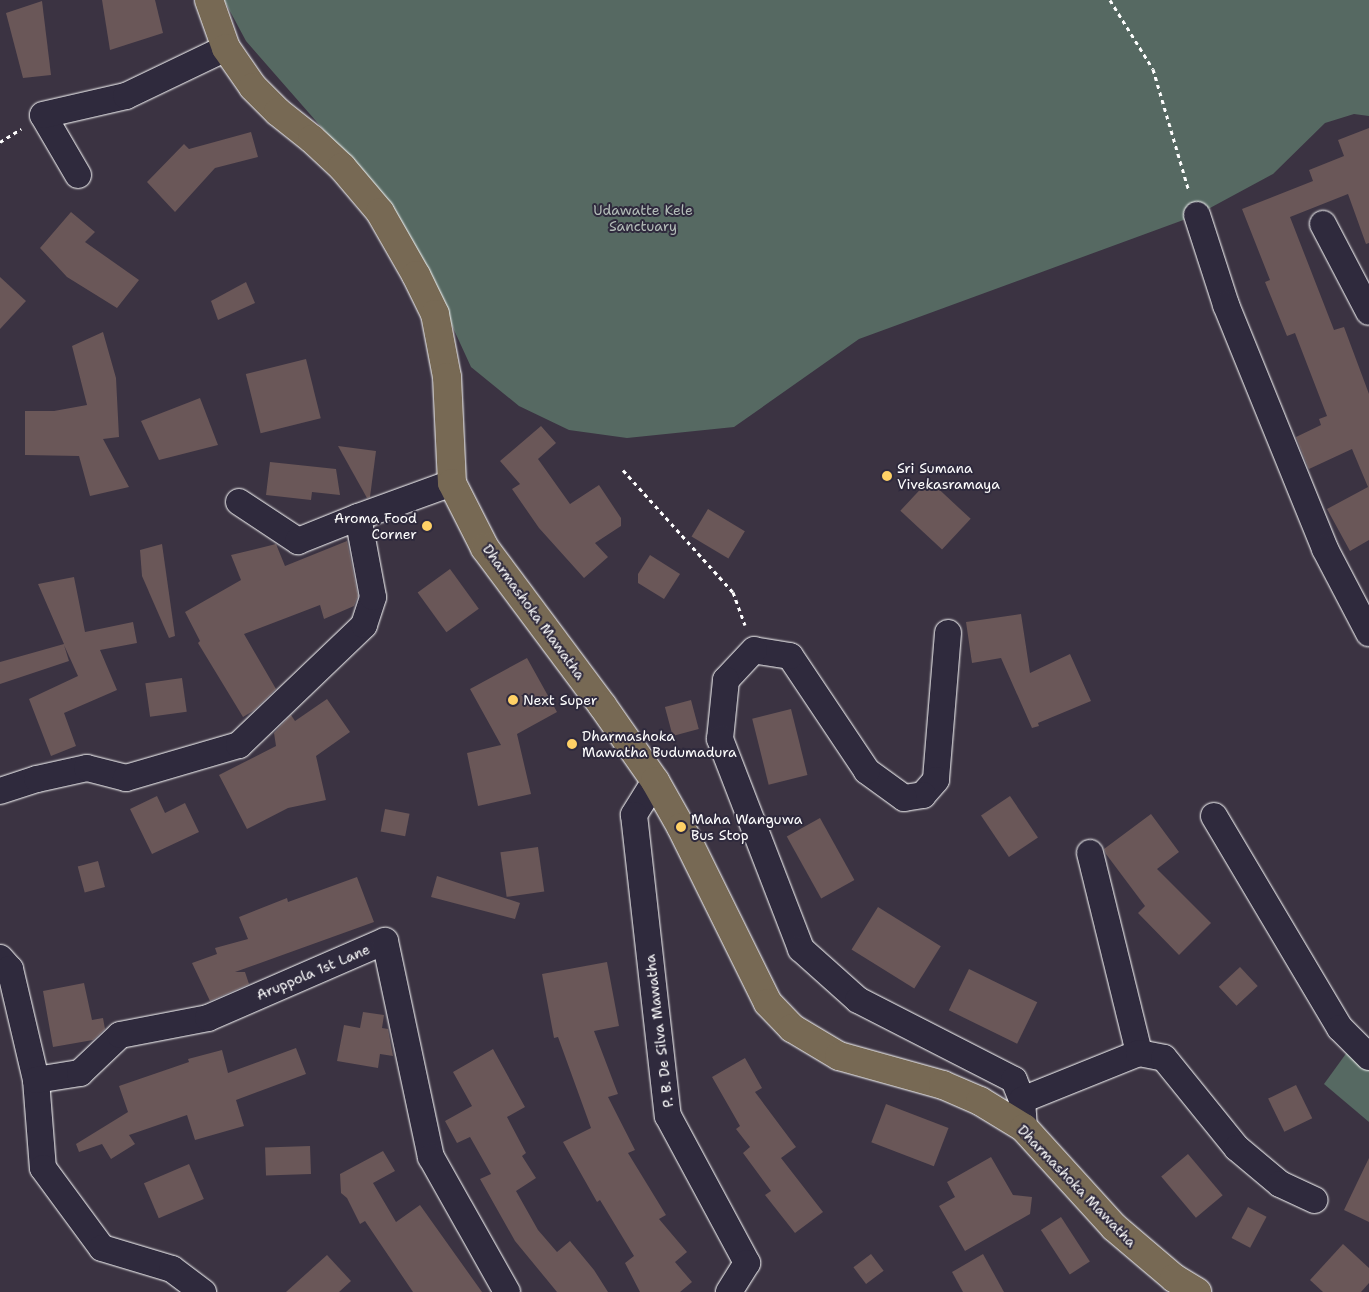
<!DOCTYPE html>
<style>
body{margin:0}
#map{position:relative;width:1369px;height:1292px;overflow:hidden;background:#3b3342;font-family:"Shantell Sans",sans-serif}
div>[style]{position:absolute}
.green>*{inset:0;background:#566962}
.building>*{inset:0;background:#6a5758;transform-origin:0 0}
.path>*{height:3px;margin-top:-1.5px;transform-origin:0;background:repeating-linear-gradient(90deg,#fff 0 4px,transparent 0 8px)}
.roads{filter:drop-shadow(0 0 1px #fff) drop-shadow(0 0 1px #fff)}
.minor>*{height:26px;margin:-13px;padding:0 13px;transform-origin:13px;border-radius:13px;background:#2f2a3d}
.major>*{height:28px;margin:-14px;padding:0 14px;transform-origin:14px;border-radius:14px;background:#776954}
.dots>*{width:14px;height:14px;translate:-50% -50%;box-sizing:border-box;border:2px solid #2f2a3d;border-radius:50%}
span{translate:-50% -50%;white-space:nowrap;text-align:center;line-height:1.15;-webkit-text-stroke:4px #2f2a3d;paint-order:stroke}
.park-label{font-size:14px;color:#b3bcb8}
.poi-label{font-size:14px;color:#fff}
.left{translate:0 -50%;text-align:left}
.right{translate:-100% -50%;text-align:right}
.street-label{font-size:14px;color:#fff}
</style>
<div id="map">
<div class="green">
<div style="clip-path:polygon(224px 0,1369px 0,1369px 116px,1354px 114px,1325px 123px,1273px 174px,1197px 215px,859px 339px,734px 427px,627px 438px,569px 430px,519px 406px,471px 367px,443px 306px,365px 177px,246px 41px)"></div>
<div style="clip-path:polygon(1353px 1044px,1369px 1059px,1369px 1122px,1324px 1084px)"></div>
</div>
<div class="building">
<div style="clip-path:polygon(102px 0,155px 0,163px 33px,110px 50px)"></div>
<div style="clip-path:polygon(42px 1px,51px 75px,23px 78px,6px 13px)"></div>
<div style="clip-path:polygon(1369px 128px,1369px 243px,1366px 244px,1348px 194px,1290px 217px,1334px 330px,1344px 327px,1369px 394px,1369px 540px,1350px 551px,1327px 509px,1368px 487px,1352px 449px,1309px 469px,1308px 467px,1296px 437px,1321px 425px,1319px 419px,1327px 416px,1295px 333px,1287px 336px,1265px 282px,1270px 280px,1242px 209px,1313px 181px,1309px 170px,1344px 156px,1338px 140px)"></div>
<div style="clip-path:polygon(251px 132px,258px 157px,215px 168px,175px 212px,147px 182px,184px 144px,189px 149px)"></div>
<div style="clip-path:polygon(71px 212px,95px 232px,85px 242px,139px 280px,117px 308px,67px 277px,40px 248px)"></div>
<div style="clip-path:polygon(0 277px,26px 301px,0 329px)"></div>
<div style="clip-path:polygon(246px 282px,255px 303px,218px 320px,211px 301px)"></div>
<div style="clip-path:polygon(103px 332px,116px 378px,119px 437px,103px 439px,129px 487px,90px 496px,79px 456px,25px 455px,25px 411px,54px 411px,87px 405px,72px 346px)"></div>
<div style="left:306px;top:359px;width:61px;height:62px;rotate:76deg"></div>
<div style="clip-path:polygon(200px 398px,218px 445px,159px 460px,141px 421px)"></div>
<div style="clip-path:polygon(541px 426px,556px 443px,538px 459px,570px 504px,599px 485px,621px 518px,621px 526px,595px 543px,608px 557px,584px 578px,539px 528px,512px 489px,520px 484px,500px 461px)"></div>
<div style="clip-path:polygon(338px 446px,376px 451px,370px 497px,367px 498px)"></div>
<div style="clip-path:polygon(270px 462px,336px 469px,340px 495px,312px 492px,311px 500px,266px 495px)"></div>
<div style="left:929px;top:480px;width:57px;height:42px;rotate:43deg"></div>
<div style="left:708px;top:509px;width:43px;height:32px;rotate:31deg"></div>
<div style="clip-path:polygon(347px 541px,358px 596px,354px 606px,324px 619px,320px 605px,244px 634px,276px 689px,253px 711px,243px 717px,198px 643px,200px 641px,185px 612px,241px 580px,231px 555px,276px 544px,285px 566px)"></div>
<div style="clip-path:polygon(162px 544px,175px 636px,169px 638px,142px 576px,140px 550px)"></div>
<div style="clip-path:polygon(650px 555px,680px 574px,664px 599px,638px 583px,638px 574px)"></div>
<div style="left:450px;top:569px;width:49px;height:40px;rotate:54deg"></div>
<div style="clip-path:polygon(74px 577px,85px 632px,133px 622px,137px 643px,100px 650px,117px 690px,64px 713px,76px 746px,51px 756px,29px 699px,78px 676px,64px 645px,69px 661px,0 684px,0 662px,64px 644px,38px 584px)"></div>
<div style="clip-path:polygon(1021px 614px,1030px 673px,1070px 654px,1091px 701px,1038px 723px,1039px 726px,1032px 728px,1001px 658px,972px 663px,966px 622px)"></div>
<div style="clip-path:polygon(527px 658px,557px 712px,517px 734px,531px 794px,478px 806px,467px 753px,501px 745px,470px 689px)"></div>
<div style="left:182px;top:678px;width:34px;height:37px;rotate:82deg"></div>
<div style="clip-path:polygon(327px 699px,350px 732px,316px 756px,326px 800px,288px 808px,247px 829px,219px 775px,276px 746px,274px 733px,291px 715px,295px 721px)"></div>
<div style="left:691px;top:700px;width:30px;height:27px;rotate:75deg"></div>
<div style="left:791px;top:709px;width:68px;height:40px;rotate:76deg"></div>
<div style="clip-path:polygon(157px 796px,165px 813px,185px 803px,199px 832px,152px 854px,130px 809px)"></div>
<div style="left:1010px;top:796px;width:50px;height:35px;rotate:56deg"></div>
<div style="left:385px;top:809px;width:25px;height:23px;rotate:11deg"></div>
<div style="clip-path:polygon(1151px 814px,1179px 852px,1157px 869px,1211px 923px,1179px 955px,1138px 913px,1145px 906px,1106px 854px,1104px 849px)"></div>
<div style="left:820px;top:818px;width:71px;height:38px;rotate:61deg"></div>
<div style="left:538px;top:847px;width:45px;height:38px;rotate:82deg"></div>
<div style="left:98px;top:861px;width:27px;height:21px;rotate:75deg"></div>
<div style="clip-path:polygon(437px 876px,520px 903px,515px 919px,431px 897px)"></div>
<div style="clip-path:polygon(357px 877px,374px 922px,235px 972px,245px 972px,249px 984px,210px 1001px,192px 963px,217px 954px,215px 948px,248px 939px,239px 917px,287px 898px,288px 902px)"></div>
<div style="left:878px;top:907px;width:74px;height:50px;rotate:32deg"></div>
<div style="clip-path:polygon(607px 962px,619px 1026px,594px 1031px,618px 1094px,608px 1097px,635px 1150px,628px 1153px,666px 1215px,659px 1219px,687px 1252px,675px 1262px,692px 1282px,680px 1292px,640px 1292px,625px 1263px,634px 1256px,600px 1200px,597px 1202px,563px 1142px,591px 1128px,558px 1037px,554px 1038px,542px 974px)"></div>
<div style="left:1240px;top:967px;width:26px;height:29px;rotate:47deg"></div>
<div style="left:969px;top:969px;width:76px;height:46px;rotate:26deg"></div>
<div style="clip-path:polygon(84px 983px,92px 1020px,103px 1018px,105px 1029px,93px 1040px,53px 1047px,43px 991px)"></div>
<div style="clip-path:polygon(363px 1012px,384px 1015px,382px 1028px,388px 1029px,393px 1056px,380px 1054px,378px 1068px,337px 1061px,344px 1025px,360px 1028px)"></div>
<div style="clip-path:polygon(296px 1048px,306px 1074px,236px 1100px,244px 1126px,195px 1140px,187px 1115px,129px 1135px,135px 1144px,111px 1159px,102px 1144px,79px 1152px,76px 1144px,128px 1112px,119px 1086px,189px 1062px,188px 1059px,222px 1050px,228px 1073px)"></div>
<div style="clip-path:polygon(493px 1049px,525px 1107px,507px 1117px,526px 1153px,522px 1156px,536px 1178px,516px 1191px,538px 1230px,557px 1252px,570px 1241px,594px 1270px,608px 1292px,557px 1292px,515px 1241px,480px 1179px,491px 1174px,470px 1137px,457px 1143px,445px 1121px,472px 1106px,453px 1072px)"></div>
<div style="clip-path:polygon(745px 1058px,762px 1088px,755px 1092px,796px 1147px,781px 1158px,823px 1212px,795px 1233px,765px 1195px,771px 1191px,743px 1153px,750px 1147px,736px 1129px,740px 1126px,712px 1077px)"></div>
<div style="left:1296px;top:1085px;width:37px;height:31px;rotate:64deg"></div>
<div style="left:886px;top:1104px;width:67px;height:41px;rotate:21deg"></div>
<div style="left:310px;top:1146px;width:28px;height:45px;rotate:88deg"></div>
<div style="clip-path:polygon(383px 1151px,395px 1171px,373px 1183px,396px 1222px,420px 1205px,482px 1292px,413px 1292px,365px 1221px,360px 1224px,347px 1198px,341px 1193px,340px 1174px)"></div>
<div style="left:1188px;top:1154px;width:54px;height:35px;rotate:50deg"></div>
<div style="clip-path:polygon(991px 1157px,1013px 1195px,1032px 1197px,1030px 1214px,965px 1251px,939px 1206px,955px 1197px,947px 1182px)"></div>
<div style="clip-path:polygon(1369px 1158px,1369px 1222px,1344px 1210px)"></div>
<div style="left:189px;top:1164px;width:38px;height:49px;rotate:67deg"></div>
<div style="left:1248px;top:1207px;width:21px;height:35px;rotate:28deg"></div>
<div style="left:1061px;top:1217px;width:53px;height:24px;rotate:57deg"></div>
<div style="clip-path:polygon(1343px 1244px,1369px 1268px,1369px 1283px,1361px 1292px,1323px 1292px,1310px 1280px)"></div>
<div style="left:871px;top:1254px;width:21px;height:22px;rotate:53deg"></div>
<div style="clip-path:polygon(983px 1254px,1004px 1292px,963px 1292px,952px 1272px)"></div>
<div style="clip-path:polygon(327px 1255px,351px 1281px,339px 1292px,286px 1292px)"></div>
</div>
<div class="path">
<div style="left:1110px;top:0;width:81px;rotate:58.1deg"></div>
<div style="left:1153px;top:69px;width:127px;rotate:73.6deg"></div>
<div style="left:0;top:142px;width:25px;rotate:-32deg"></div>
<div style="left:623px;top:470px;width:164px;rotate:48deg"></div>
<div style="left:733px;top:592px;width:35px;rotate:70deg"></div>
</div>
<div class="roads">
<div class="minor">
<div style="left:78px;top:175px;width:69px;rotate:-120.3deg"></div>
<div style="left:43px;top:115px;width:85px;rotate:-12.9deg"></div>
<div style="left:126px;top:96px;width:111px;rotate:-25.6deg"></div>
<div style="left:1197px;top:215px;width:95px;rotate:72.1deg"></div>
<div style="left:1226px;top:305px;width:263px;rotate:67.9deg"></div>
<div style="left:1325px;top:549px;width:95px;rotate:62.4deg"></div>
<div style="left:1323px;top:224px;width:99px;rotate:62.4deg"></div>
<div style="left:239px;top:502px;width:71px;rotate:33.5deg"></div>
<div style="left:298px;top:541px;width:65px;rotate:-21.8deg"></div>
<div style="left:948px;top:633px;width:147px;rotate:94.7deg"></div>
<div style="left:936px;top:780px;width:20px;rotate:131deg"></div>
<div style="left:923px;top:795px;width:19px;rotate:171deg"></div>
<div style="left:904px;top:798px;width:46px;rotate:-143.9deg"></div>
<div style="left:867px;top:771px;width:138px;rotate:-123.8deg"></div>
<div style="left:790px;top:656px;width:36px;rotate:-171deg"></div>
<div style="left:754px;top:650px;width:41px;rotate:133deg"></div>
<div style="left:726px;top:680px;width:59px;rotate:95.8deg"></div>
<div style="left:720px;top:739px;width:225px;rotate:68.9deg"></div>
<div style="left:801px;top:949px;width:76px;rotate:41.8deg"></div>
<div style="left:858px;top:1000px;width:175px;rotate:27.1deg"></div>
<div style="left:1014px;top:1080px;width:22px;rotate:68deg"></div>
<div style="left:1022px;top:1100px;width:28px;rotate:86deg"></div>
<div style="left:655px;top:781px;width:40px;rotate:122deg"></div>
<div style="left:634px;top:815px;width:303px;rotate:83.6deg"></div>
<div style="left:668px;top:1116px;width:167px;rotate:61.7deg"></div>
<div style="left:747px;top:1263px;width:34px;rotate:122deg"></div>
<div style="left:0;top:791px;width:39px;rotate:-18deg"></div>
<div style="left:37px;top:779px;width:51px;rotate:-12.4deg"></div>
<div style="left:87px;top:768px;width:40px;rotate:14.4deg"></div>
<div style="left:126px;top:778px;width:118px;rotate:-16.3deg"></div>
<div style="left:239px;top:745px;width:173px;rotate:-43.8deg"></div>
<div style="left:364px;top:625px;width:29px;rotate:-72deg"></div>
<div style="left:373px;top:597px;width:81px;rotate:-100.6deg"></div>
<div style="left:358px;top:517px;width:100px;rotate:-19.9deg"></div>
<div style="left:1214px;top:816px;width:247px;rotate:59.3deg"></div>
<div style="left:1340px;top:1028px;width:41px;rotate:45deg"></div>
<div style="left:1090px;top:853px;width:206px;rotate:76.2deg"></div>
<div style="left:0;top:958px;width:15px;rotate:48deg"></div>
<div style="left:10px;top:969px;width:114px;rotate:76.8deg"></div>
<div style="left:36px;top:1080px;width:88px;rotate:85.5deg"></div>
<div style="left:43px;top:1168px;width:99px;rotate:53.6deg"></div>
<div style="left:102px;top:1248px;width:73px;rotate:16.7deg"></div>
<div style="left:172px;top:1269px;width:39px;rotate:37deg"></div>
<div style="left:36px;top:1080px;width:45px;rotate:-9deg"></div>
<div style="left:80px;top:1073px;width:55px;rotate:-43.5deg"></div>
<div style="left:120px;top:1035px;width:90px;rotate:-10.9deg"></div>
<div style="left:208px;top:1018px;width:193px;rotate:-23.5deg"></div>
<div style="left:385px;top:941px;width:221px;rotate:78deg"></div>
<div style="left:431px;top:1157px;width:155px;rotate:60.6deg"></div>
<div style="left:1022px;top:1100px;width:126px;rotate:-21.9deg"></div>
<div style="left:1139px;top:1053px;width:25px;rotate:11deg"></div>
<div style="left:1164px;top:1058px;width:116px;rotate:51deg"></div>
<div style="left:1237px;top:1148px;width:56px;rotate:39.9deg"></div>
<div style="left:1280px;top:1184px;width:38px;rotate:25deg"></div>
</div>
<div class="major">
<div style="left:209px;top:0;width:51px;rotate:70.5deg"></div>
<div style="left:226px;top:48px;width:47px;rotate:55.3deg"></div>
<div style="left:253px;top:87px;width:35px;rotate:45deg"></div>
<div style="left:278px;top:112px;width:43px;rotate:38.5deg"></div>
<div style="left:312px;top:139px;width:41px;rotate:43deg"></div>
<div style="left:342px;top:167px;width:59px;rotate:49.8deg"></div>
<div style="left:380px;top:212px;width:73px;rotate:60.3deg"></div>
<div style="left:416px;top:275px;width:43px;rotate:64deg"></div>
<div style="left:435px;top:314px;width:64px;rotate:79.2deg"></div>
<div style="left:447px;top:377px;width:106px;rotate:87.3deg"></div>
<div style="left:452px;top:483px;width:73px;rotate:63.1deg"></div>
<div style="left:485px;top:548px;width:196px;rotate:53.3deg"></div>
<div style="left:602px;top:705px;width:93px;rotate:55.1deg"></div>
<div style="left:655px;top:781px;width:53px;rotate:60.5deg"></div>
<div style="left:681px;top:827px;width:196px;rotate:63.7deg"></div>
<div style="left:768px;top:1003px;width:35px;rotate:46deg"></div>
<div style="left:792px;top:1028px;width:55px;rotate:30.8deg"></div>
<div style="left:839px;top:1056px;width:108px;rotate:15.6deg"></div>
<div style="left:943px;top:1085px;width:40px;rotate:23.4deg"></div>
<div style="left:980px;top:1101px;width:52px;rotate:31.5deg"></div>
<div style="left:1024px;top:1128px;width:134px;rotate:47.7deg"></div>
<div style="left:1114px;top:1227px;width:79px;rotate:40.4deg"></div>
<div style="left:1174px;top:1278px;width:27px;rotate:31deg"></div>
</div>
</div>
<div class="dots">
<div style="left:887px;top:476px;background:#ffd166"></div>
<div style="left:427px;top:526px;background:#ffd166"></div>
<div style="left:513px;top:700px;background:#ffd166"></div>
<div style="left:572px;top:744px;background:#ffd166"></div>
<div style="left:681px;top:827px;background:#ffd166"></div>
</div>
<div class="park-label">
<span style="left:643px;top:218px">Udawatte Kele<br>Sanctuary</span>
</div>
<div class="poi-label">
<span class="left" style="left:897px;top:476px">Sri Sumana<br>Vivekasramaya</span>
<span class="right" style="left:417px;top:526px">Aroma Food<br>Corner</span>
<span class="left" style="left:523px;top:700px">Next Super</span>
<span class="left" style="left:582px;top:744px">Dharmashoka<br>Mawatha Budumadura</span>
<span class="left" style="left:691px;top:827px">Maha Wanguwa<br>Bus Stop</span>
</div>
<div class="street-label">
<span style="left:534px;top:612px;rotate:54deg">Dharmashoka Mawatha</span>
<span style="left:313px;top:972px;rotate:-23deg">Aruppola 1st Lane</span>
<span style="left:659px;top:1031px;rotate:-97deg">P. B. De Silva Mawatha</span>
<span style="left:1077px;top:1186px;rotate:46deg">Dharmashoka Mawatha</span>
</div>
</div>
